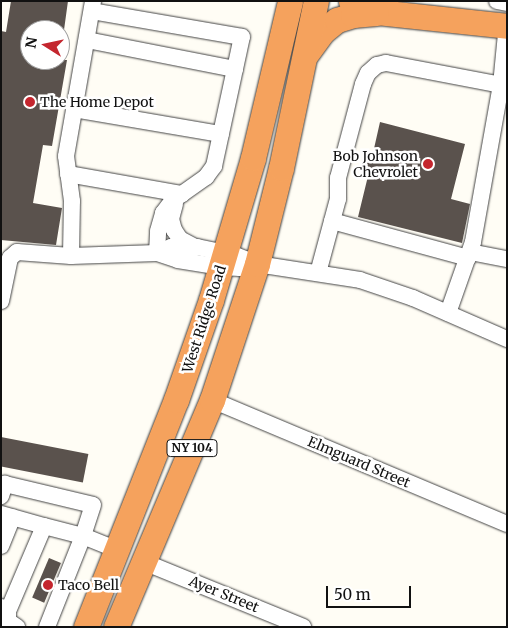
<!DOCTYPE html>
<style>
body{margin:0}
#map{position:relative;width:508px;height:628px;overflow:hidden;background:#fffdf5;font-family:Merriweather,serif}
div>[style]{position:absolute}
.building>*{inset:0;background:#5a524d;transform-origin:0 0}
.roads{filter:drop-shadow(0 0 1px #444) drop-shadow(0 0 1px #444)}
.minor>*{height:16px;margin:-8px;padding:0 8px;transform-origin:8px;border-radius:8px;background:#fff}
.highway>*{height:25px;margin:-12.5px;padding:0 12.5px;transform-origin:12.5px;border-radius:12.5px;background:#f5a25d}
.dots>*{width:14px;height:14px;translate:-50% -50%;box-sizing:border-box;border:2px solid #fff;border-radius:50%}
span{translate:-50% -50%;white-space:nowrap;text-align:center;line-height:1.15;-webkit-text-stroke:5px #fff;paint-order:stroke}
.shield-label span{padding:1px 4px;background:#fff;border:1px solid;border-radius:4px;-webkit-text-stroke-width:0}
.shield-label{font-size:12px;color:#111;font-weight:700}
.poi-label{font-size:14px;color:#111}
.left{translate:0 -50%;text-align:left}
.right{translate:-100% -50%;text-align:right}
.street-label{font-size:14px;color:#111}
.frame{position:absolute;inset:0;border:2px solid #111;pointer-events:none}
.north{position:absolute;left:20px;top:20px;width:50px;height:50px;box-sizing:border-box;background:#fff;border:1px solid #a0a0a0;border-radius:50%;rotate:280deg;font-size:14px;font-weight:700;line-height:20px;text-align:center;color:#111}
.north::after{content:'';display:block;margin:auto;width:18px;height:22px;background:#c4262e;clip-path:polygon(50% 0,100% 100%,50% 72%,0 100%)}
.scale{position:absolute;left:326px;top:586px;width:85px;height:22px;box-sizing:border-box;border:2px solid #111;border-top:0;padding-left:6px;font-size:15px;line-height:18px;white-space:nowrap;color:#111;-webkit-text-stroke:4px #fff;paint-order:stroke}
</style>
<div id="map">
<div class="building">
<div style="clip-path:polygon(11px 1px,68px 1px,64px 30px,30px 30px,30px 60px,67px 60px,52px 146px,43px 145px,33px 203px,62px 208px,56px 245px,1px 240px,1px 31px,6px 32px)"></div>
<div style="clip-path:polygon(380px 122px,465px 144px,451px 199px,470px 204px,462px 243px,358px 217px,368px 176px,360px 174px,366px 151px,373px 153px)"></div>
<div style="left:1px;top:437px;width:89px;height:29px;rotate:11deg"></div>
<div style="left:49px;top:558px;width:13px;height:43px;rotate:23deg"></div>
</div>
<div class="roads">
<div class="minor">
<div style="left:497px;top:1px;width:10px;rotate:11deg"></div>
<div style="left:87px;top:40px;width:151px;rotate:11.1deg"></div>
<div style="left:74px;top:109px;width:149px;rotate:9.7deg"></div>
<div style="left:68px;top:174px;width:116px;rotate:10deg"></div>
<div style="left:175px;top:204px;width:16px;rotate:105deg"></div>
<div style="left:171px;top:219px;width:11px;rotate:75deg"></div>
<div style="left:174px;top:230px;width:11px;rotate:56deg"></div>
<div style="left:180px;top:239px;width:15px;rotate:28deg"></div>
<div style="left:332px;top:221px;width:141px;rotate:15.2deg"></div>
<div style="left:470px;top:252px;width:38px;rotate:11deg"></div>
<div style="left:157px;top:253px;width:15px;rotate:-23deg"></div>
<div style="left:171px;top:247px;width:26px"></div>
<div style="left:197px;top:247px;width:39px;rotate:12deg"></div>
<div style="left:235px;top:255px;width:24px;rotate:22deg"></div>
<div style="left:257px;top:264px;width:104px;rotate:8.8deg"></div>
<div style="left:360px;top:280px;width:56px;rotate:18.8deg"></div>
<div style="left:413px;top:298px;width:103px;rotate:23.6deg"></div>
<div style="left:157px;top:253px;width:22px;rotate:18deg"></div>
<div style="left:178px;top:260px;width:44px;rotate:9.2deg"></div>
<div style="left:221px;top:267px;width:19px;rotate:3deg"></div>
<div style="left:240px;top:268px;width:17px;rotate:-13deg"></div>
<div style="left:71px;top:256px;width:55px;rotate:-89deg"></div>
<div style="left:72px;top:201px;width:45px;rotate:-97.6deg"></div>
<div style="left:66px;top:156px;width:157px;rotate:-80.1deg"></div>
<div style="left:318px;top:273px;width:77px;rotate:-74.9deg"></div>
<div style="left:338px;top:199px;width:21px;rotate:-90deg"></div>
<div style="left:338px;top:178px;width:97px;rotate:-75.1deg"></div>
<div style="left:363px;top:84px;width:12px;rotate:-66deg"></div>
<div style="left:368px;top:73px;width:12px;rotate:-42deg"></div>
<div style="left:377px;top:65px;width:9px;rotate:-13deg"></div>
<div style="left:386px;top:63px;width:117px;rotate:10.8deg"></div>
<div style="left:1px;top:301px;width:44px;rotate:-78.2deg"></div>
<div style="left:10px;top:258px;width:9px;rotate:-41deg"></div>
<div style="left:17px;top:252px;width:54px;rotate:4.2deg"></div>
<div style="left:71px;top:256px;width:86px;rotate:-2deg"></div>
<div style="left:157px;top:253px;width:22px;rotate:-87deg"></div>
<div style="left:158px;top:231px;width:19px;rotate:-74deg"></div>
<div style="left:163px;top:213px;width:15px;rotate:-53deg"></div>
<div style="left:172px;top:201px;width:42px;rotate:-35.2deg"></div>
<div style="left:206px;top:177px;width:14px;rotate:-54deg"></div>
<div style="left:214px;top:166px;width:132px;rotate:-77.8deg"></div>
<div style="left:242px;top:37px;width:152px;rotate:-170.2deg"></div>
<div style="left:448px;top:313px;width:75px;rotate:-70.6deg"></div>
<div style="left:473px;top:242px;width:159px;rotate:-79.9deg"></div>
<div style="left:501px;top:85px;width:61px;rotate:-84.4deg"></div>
<div style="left:212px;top:400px;width:320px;rotate:22.8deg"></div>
<div style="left:1px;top:496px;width:13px;rotate:-72deg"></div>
<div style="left:5px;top:484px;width:90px;rotate:13.4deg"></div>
<div style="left:93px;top:505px;width:33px;rotate:108deg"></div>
<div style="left:83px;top:536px;width:38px;rotate:22deg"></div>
<div style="left:1px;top:514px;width:45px;rotate:15.6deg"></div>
<div style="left:1px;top:546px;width:31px;rotate:-68deg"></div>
<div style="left:144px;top:562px;width:172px;rotate:22.2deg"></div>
<div style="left:1px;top:607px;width:8px;rotate:30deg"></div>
<div style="left:8px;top:611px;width:92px;rotate:-67deg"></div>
<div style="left:44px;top:526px;width:40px;rotate:14.4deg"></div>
<div style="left:83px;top:536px;width:98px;rotate:111.6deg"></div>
<div style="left:8px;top:611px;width:10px;rotate:90deg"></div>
<div style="left:8px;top:621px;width:11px;rotate:34deg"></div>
</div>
<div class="highway">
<div style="left:351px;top:1px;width:28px;rotate:23deg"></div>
<div style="left:377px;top:12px;width:131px;rotate:6.1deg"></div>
<div style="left:307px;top:53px;width:26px;rotate:-54deg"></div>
<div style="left:322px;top:32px;width:19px;rotate:-39deg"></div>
<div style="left:337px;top:20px;width:17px;rotate:-17deg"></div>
<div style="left:353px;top:15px;width:23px;rotate:-5deg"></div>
<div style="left:86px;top:627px;width:244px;rotate:-68.4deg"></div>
<div style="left:176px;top:400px;width:106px;rotate:-70.7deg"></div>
<div style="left:211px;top:300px;width:148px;rotate:-73.5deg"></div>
<div style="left:253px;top:158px;width:161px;rotate:-76.7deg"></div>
<div style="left:116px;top:627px;width:246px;rotate:-67.1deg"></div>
<div style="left:212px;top:400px;width:143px;rotate:-71.7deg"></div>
<div style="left:257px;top:264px;width:99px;rotate:-76deg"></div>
<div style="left:281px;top:168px;width:171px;rotate:-78.2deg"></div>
</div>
</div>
<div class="dots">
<div style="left:30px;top:102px;background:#c4262e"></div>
<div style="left:428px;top:164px;background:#c4262e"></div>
<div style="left:48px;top:585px;background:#c4262e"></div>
</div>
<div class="shield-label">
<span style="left:192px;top:448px">NY 104</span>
</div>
<div class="poi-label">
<span class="left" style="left:40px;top:102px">The Home Depot</span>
<span class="right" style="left:418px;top:164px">Bob Johnson<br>Chevrolet</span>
<span class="left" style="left:58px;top:585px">Taco Bell</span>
</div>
<div class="street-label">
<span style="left:204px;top:319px;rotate:-72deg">West Ridge Road</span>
<span style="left:359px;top:462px;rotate:23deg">Elmguard Street</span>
<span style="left:224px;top:594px;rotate:22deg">Ayer Street</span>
</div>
<div class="frame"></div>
<div class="north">N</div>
<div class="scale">50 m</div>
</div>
